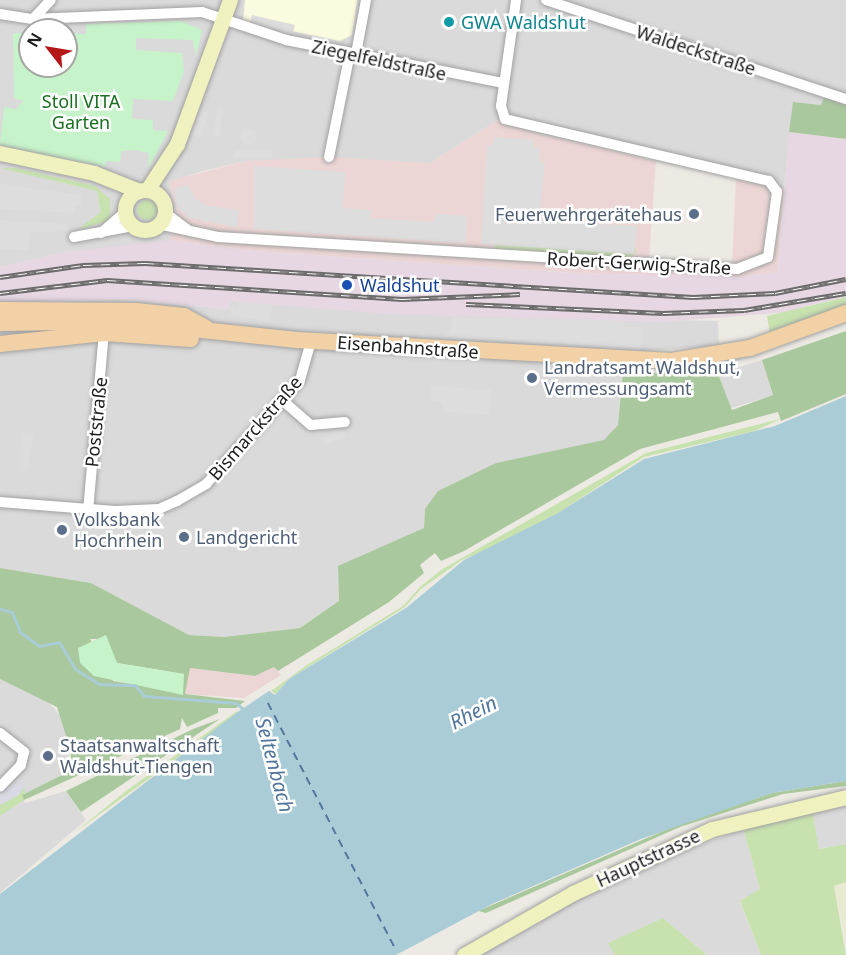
<!DOCTYPE html>
<meta charset="utf-8">
<style>
body{margin:0}
#map{position:relative;width:846px;height:955px;overflow:hidden;background:#edeae4;font-family:"Noto Sans",sans-serif}
div>[style]{position:absolute}
.residential>*{inset:0;background:#dbdada;transform-origin:0 0}
.commercial>*{inset:0;background:#ecd6d5}
.industrial>*{inset:0;background:#e6d7e3}
.education>*{inset:0;background:#fbfbdf}
.farmland>*{inset:0;background:#e8ead1}
.grass>*{inset:0;background:#c8e2af}
.round{border-radius:50%}
.forest>*{inset:0;background:#aac89d}
.park>*{inset:0;background:#c6f3c9}
.parking>*{inset:0;background:#ddd;transform-origin:0 0}
.plaza>*{inset:0;background:#d9d9e3}
.water>*{inset:0;background:#a9ccd6}
.stream>*{height:3px;margin:-1.5px;padding:0 1.5px;transform-origin:1.5px;border-radius:1.5px;background:#a9ccd6}
.ferry>*{height:1.5px;margin-top:-0.75px;transform-origin:0;background:repeating-linear-gradient(90deg,#52769b 0 8px,transparent 0 14px)}
.roads{filter:drop-shadow(0 0 2px #a1a1a1) drop-shadow(0 0 2px #a1a1a1)}
.street>*{height:10px;margin:-5px;padding:0 5px;transform-origin:5px;border-radius:5px;background:#fff}
.secondary>*{height:15px;margin:-7.5px;padding:0 7.5px;transform-origin:7.5px;border-radius:7.5px;background:#eff2be}
.secondary>.ring{margin:-7.5px;padding:0;box-sizing:content-box;background:none;border:15px solid #eff2be;border-radius:50%}
.primary>*{height:16px;margin:-8px;padding:0 8px;transform-origin:8px;border-radius:8px;background:#f1d1a5}
.rail>*{height:5px;margin-top:-2.5px;transform-origin:0;background:repeating-linear-gradient(90deg,#fff 0 9px,#6b6b6b 0 18px);box-sizing:border-box;border-block:2px solid #6b6b6b}
.dots>*{width:16px;height:16px;translate:-50% -50%;box-sizing:border-box;border:3px solid #fff;border-radius:50%}
span{translate:-50% -50%;white-space:nowrap;text-align:center;line-height:1.15;-webkit-text-stroke:5px #fff;paint-order:stroke}
.culture-label{font-size:18px;color:#0d838f}
.left{translate:0 -50%;text-align:left}
.street-label{font-size:18px;color:#1d1d1d}
.park-label{font-size:18px;color:#186f1f}
.service-label{font-size:18px;color:#4e5e75}
.right{translate:-100% -50%;text-align:right}
.transit-label{font-size:18px;color:#164399}
.water-label{font-size:20px;color:#52769b;font-style:italic}
.north{position:absolute;left:18px;top:18px;width:60px;height:60px;box-sizing:border-box;background:#fff;border:2px solid #a5a5a5;border-radius:50%;rotate:301deg;font-size:16px;font-weight:700;line-height:24px;text-align:center;color:#1d1d1d}
.north::after{content:'';display:block;margin:auto;width:21px;height:27px;background:#b41716;clip-path:polygon(50% 0,100% 100%,50% 72%,0 100%)}
</style>
<div id="map">
<div class="residential">
<div style="clip-path:polygon(evenodd,0 0,846px 0,846px 99px,821px 105px,793px 102px,784px 189px,536px 133px,503px 117px,430px 163px,246px 161px,203px 171px,169px 182px,178px 215px,169px 244px,66px 252px,0 267px,0 0,30px 30px,66px 30px,66px 66px,30px 66px,30px 30px)"></div>
<div style="clip-path:polygon(114px 299px,229px 309px,230px 301px,413px 314px,718px 321px,719px 346px,625px 352px,618px 425px,604px 441px,496px 463px,425px 509px,424px 528px,415px 535px,338px 566px,339px 601px,300px 628px,224px 637px,189px 635px,91px 583px,0 568px,0 305px)"></div>
<div style="left:762px;top:360px;width:37px;height:46px;rotate:73deg"></div>
<div style="clip-path:polygon(0 679px,43px 696px,64px 720px,70px 771px,22px 795px,25px 803px,66px 791px,86px 820px,0 893px)"></div>
<div style="clip-path:polygon(846px 804px,846px 844px,819px 849px,812px 809px)"></div>
<div style="clip-path:polygon(743px 828px,760px 889px,740px 902px,761px 955px,707px 955px,663px 918px,609px 943px,615px 955px,475px 955px,592px 890px)"></div>
</div>
<div class="commercial">
<div style="clip-path:polygon(503px 117px,536px 133px,656px 161px,649px 259px,732px 263px,736px 179px,784px 189px,778px 272px,739px 277px,573px 273px,255px 251px,169px 240px,178px 215px,169px 181px,246px 161px,329px 157px,430px 163px)"></div>
<div style="clip-path:polygon(274px 667px,281px 675px,244px 698px,185px 694px,189px 668px,254px 676px)"></div>
</div>
<div class="industrial">
<div style="clip-path:polygon(789px 132px,846px 139px,846px 297px,802px 307px,804px 311px,662px 322px,388px 314px,230px 301px,229px 309px,114px 299px,0 305px,0 267px,66px 252px,169px 240px,255px 251px,573px 273px,739px 277px,778px 272px)"></div>
</div>
<div class="education">
<div style="clip-path:polygon(245px 0,357px 0,352px 35px,340px 41px,243px 21px)"></div>
</div>
<div class="farmland">
<div style="clip-path:polygon(846px 882px,846px 940px,834px 886px)"></div>
</div>
<div class="grass">
<div style="clip-path:polygon(0 168px,16px 168px,95px 186px,110px 199px,110px 220px,77px 230px,101px 212px,97px 191px)"></div>
<div class="round" style="left:137px;top:200px;width:20px;height:20px"></div>
<div style="clip-path:polygon(495px 244px,635px 247px,636px 252px,630px 258px,495px 249px)"></div>
<div style="clip-path:polygon(846px 297px,846px 306px,770px 334px,767px 316px)"></div>
<div style="clip-path:polygon(780px 419px,755px 431px,644px 457px,558px 513px,490px 548px,462px 560px,421px 589px,405px 607px,289px 679px,276px 694px,271px 691px,307px 665px,403px 606px,420px 587px,441px 570px,646px 453px)"></div>
<div style="clip-path:polygon(237px 711px,238px 714px,74px 833px,126px 791px)"></div>
<div style="clip-path:polygon(25px 787px,24px 800px,0 816px,0 805px)"></div>
<div style="clip-path:polygon(812px 809px,819px 849px,846px 844px,846px 882px,834px 886px,846px 955px,761px 955px,740px 901px,760px 889px,743px 828px)"></div>
<div style="clip-path:polygon(663px 918px,707px 955px,615px 955px,608px 943px)"></div>
</div>
<div class="forest">
<div style="clip-path:polygon(826px 93px,846px 99px,846px 139px,789px 132px,793px 102px,821px 105px)"></div>
<div style="clip-path:polygon(evenodd,846px 331px,846px 394px,781px 421px,778px 412px,640px 449px,464px 551px,441px 561px,435px 553px,420px 565px,424px 573px,389px 602px,278px 671px,274px 667px,255px 676px,190px 668px,185px 694px,245px 701px,236px 708px,218px 708px,218px 713px,187px 727px,182px 718px,180px 729px,24px 800px,22px 795px,70px 771px,71px 752px,57px 707px,0 679px,0 568px,91px 583px,189px 635px,224px 637px,300px 628px,339px 601px,338px 566px,424px 528px,425px 509px,438px 491px,496px 463px,604px 440px,618px 425px,623px 372px,718px 374px,732px 410px,773px 395px,762px 360px,846px 331px,90px 639px,103px 639px,117px 663px,184px 674px,139px 685px,113px 681px,90px 639px)"></div>
<div style="clip-path:polygon(220px 719px,81px 812px,66px 791px,193px 729px)"></div>
<div style="clip-path:polygon(846px 781px,846px 786px,783px 794px,680px 827px,486px 913px,478px 911px,677px 825px,772px 793px)"></div>
</div>
<div class="park">
<div style="clip-path:polygon(180px 21px,202px 30px,196px 56px,193px 40px,136px 38px,136px 50px,182px 53px,184px 71px,173px 101px,133px 99px,132px 119px,153px 120px,153px 130px,168px 131px,148px 169px,149px 153px,135px 150px,121px 151px,120px 162px,106px 161px,105px 167px,0 145px,4px 107px,16px 109px,23px 101px,14px 98px,13px 33px,30px 33px,30px 66px,66px 66px,66px 34px,86px 34px,86px 24px)"></div>
<div style="clip-path:polygon(106px 635px,117px 663px,184px 674px,183px 695px,94px 676px,80px 663px,78px 648px)"></div>
</div>
<div class="parking">
<div style="left:252px;top:15px;width:44px;height:8px;rotate:13deg"></div>
<div style="left:218px;top:107px;width:6px;height:29px;rotate:9deg"></div>
<div style="clip-path:polygon(202px 108px,209px 110px,200px 138px,192px 135px)"></div>
<div style="left:521px;top:113px;width:56px;height:7px;rotate:12deg"></div>
<div class="round" style="left:241px;top:129px;width:16px;height:16px"></div>
<div style="clip-path:polygon(494px 137px,533px 140px,533px 147px,540px 148px,539px 162px,545px 163px,539px 221px,637px 226px,634px 254px,481px 244px,487px 145px,493px 145px)"></div>
<div style="left:272px;top:150px;width:8px;height:38px;rotate:90deg"></div>
<div style="clip-path:polygon(254px 166px,345px 172px,343px 208px,371px 210px,370px 218px,434px 222px,436px 214px,467px 216px,465px 243px,254px 229px)"></div>
<div style="clip-path:polygon(0 184px,81px 195px,81px 206px,75px 206px,75px 213px,0 209px)"></div>
<div style="clip-path:polygon(188px 185px,195px 198px,208px 206px,239px 210px,237px 227px,189px 218px,177px 207px,174px 188px)"></div>
<div style="clip-path:polygon(0 220px,68px 224px,68px 231px,30px 233px,29px 250px,0 249px)"></div>
<div style="clip-path:polygon(232px 302px,235px 309px,237px 302px,272px 305px,271px 323px,231px 314px)"></div>
<div style="clip-path:polygon(454px 317px,623px 321px,624px 327px,644px 327px,640px 352px,434px 340px,450px 332px)"></div>
<div style="clip-path:polygon(751px 354px,729px 366px,692px 371px,614px 364px,704px 365px)"></div>
<div style="clip-path:polygon(430px 386px,491px 390px,489px 415px,443px 411px,443px 402px,431px 401px)"></div>
<div style="left:343px;top:429px;width:8px;height:23px;rotate:67deg"></div>
<div style="clip-path:polygon(21px 431px,34px 434px,27px 471px,20px 471px)"></div>
</div>
<div class="plaza">
<div style="clip-path:polygon(20px 780px,25px 787px,19px 795px,0 805px,0 791px)"></div>
</div>
<div class="water">
<div style="clip-path:polygon(846px 396px,846px 781px,772px 793px,641px 839px,492px 904px,396px 955px,0 955px,0 894px,239px 711px,269px 691px,275px 695px,289px 679px,406px 608px,464px 560px,558px 513px,644px 459px,775px 426px)"></div>
</div>
<div class="stream">
<div style="left:0;top:609px;width:12px;rotate:14deg"></div>
<div style="left:12px;top:612px;width:22px;rotate:68deg"></div>
<div style="left:20px;top:632px;width:24px;rotate:36deg"></div>
<div style="left:39px;top:646px;width:20px;rotate:-11deg"></div>
<div style="left:59px;top:642px;width:31px;rotate:59deg"></div>
<div style="left:75px;top:669px;width:28px;rotate:32deg"></div>
<div style="left:99px;top:684px;width:36px;rotate:2deg"></div>
<div style="left:135px;top:685px;width:14px;rotate:51deg"></div>
<div style="left:144px;top:696px;width:92px;rotate:4.4deg"></div>
<div style="left:236px;top:703px;width:11px;rotate:41deg"></div>
</div>
<div class="ferry">
<div style="left:268px;top:703px;width:274px;rotate:62.6deg"></div>
</div>
<div class="roads">
<div class="street">
<div style="left:546px;top:0;width:316px;rotate:18.3deg"></div>
<div style="left:0;top:14px;width:33px;rotate:9deg"></div>
<div style="left:33px;top:19px;width:169px;rotate:-2.4deg"></div>
<div style="left:202px;top:12px;width:89px;rotate:18.4deg"></div>
<div style="left:286px;top:40px;width:222px;rotate:11.2deg"></div>
<div style="left:33px;top:19px;width:26px;rotate:-47deg"></div>
<div style="left:356px;top:54px;width:55px;rotate:-79.5deg"></div>
<div style="left:329px;top:157px;width:106px;rotate:-78.6deg"></div>
<div style="left:164px;top:212px;width:30px;rotate:37deg"></div>
<div style="left:158px;top:224px;width:61px;rotate:12.2deg"></div>
<div style="left:218px;top:237px;width:520px;rotate:3.53deg"></div>
<div style="left:737px;top:269px;width:33px;rotate:-21deg"></div>
<div style="left:768px;top:257px;width:66px;rotate:-82.1deg"></div>
<div style="left:777px;top:192px;width:14px;rotate:-126deg"></div>
<div style="left:769px;top:181px;width:271px;rotate:-166.8deg"></div>
<div style="left:505px;top:119px;width:14px;rotate:-107deg"></div>
<div style="left:501px;top:106px;width:107px;rotate:-81.9deg"></div>
<div style="left:101px;top:233px;width:32px;rotate:-41deg"></div>
<div style="left:74px;top:237px;width:60px;rotate:-10.6deg"></div>
<div style="left:282px;top:400px;width:38px;rotate:41deg"></div>
<div style="left:311px;top:425px;width:34px;rotate:-5deg"></div>
<div style="left:0;top:502px;width:115px;rotate:4.5deg"></div>
<div style="left:115px;top:511px;width:44px;rotate:-2.6deg"></div>
<div style="left:159px;top:509px;width:20px;rotate:-24deg"></div>
<div style="left:177px;top:501px;width:34px;rotate:-30deg"></div>
<div style="left:206px;top:484px;width:140px;rotate:-47.9deg"></div>
<div style="left:300px;top:380px;width:41px;rotate:-74.2deg"></div>
<div style="left:88px;top:511px;width:179px;rotate:-84.9deg"></div>
<div style="left:0;top:733px;width:31px;rotate:38deg"></div>
<div style="left:24px;top:752px;width:13px;rotate:103deg"></div>
<div style="left:21px;top:765px;width:30px;rotate:134deg"></div>
</div>
<div class="secondary">
<div style="left:0;top:153px;width:96px;rotate:12deg"></div>
<div style="left:94px;top:173px;width:48px;rotate:21.8deg"></div>
<div style="left:147px;top:190px;width:55px;rotate:-56.9deg"></div>
<div style="left:177px;top:144px;width:153px;rotate:-69.8deg"></div>
<div class="ring" style="left:125px;top:190px;width:25px;height:25px"></div>
<div style="left:464px;top:955px;width:125px;rotate:-29.6deg"></div>
<div style="left:573px;top:893px;width:153px;rotate:-24.7deg"></div>
<div style="left:712px;top:829px;width:138px;rotate:-13.4deg"></div>
</div>
<div class="primary">
<div style="left:0;top:310px;width:136px;rotate:0.4deg"></div>
<div style="left:136px;top:311px;width:48px;rotate:5.9deg"></div>
<div style="left:184px;top:316px;width:26px;rotate:29deg"></div>
<div style="left:0;top:323px;width:117px;rotate:-1deg"></div>
<div style="left:117px;top:321px;width:181px;rotate:6deg"></div>
<div style="left:297px;top:340px;width:376px;rotate:3.2deg"></div>
<div style="left:672px;top:361px;width:79px;rotate:-9.5deg"></div>
<div style="left:750px;top:348px;width:102px;rotate:-20deg"></div>
<div style="left:0;top:344px;width:105px;rotate:-6deg"></div>
<div style="left:104px;top:333px;width:87px;rotate:3.9deg"></div>
</div>
</div>
<div class="rail">
<div style="left:0;top:277px;width:84px;rotate:-8.2deg"></div>
<div style="left:83px;top:265px;width:62px;rotate:-1.8deg"></div>
<div style="left:145px;top:263px;width:549px;rotate:3.55deg"></div>
<div style="left:693px;top:297px;width:82px;rotate:-2.8deg"></div>
<div style="left:775px;top:293px;width:72px;rotate:-11.2deg"></div>
<div style="left:0;top:293px;width:108px;rotate:-6.9deg"></div>
<div style="left:107px;top:280px;width:296px;rotate:3.7deg"></div>
<div style="left:402px;top:299px;width:118px;rotate:-2.4deg"></div>
<div style="left:466px;top:304px;width:197px;rotate:2.6deg"></div>
<div style="left:663px;top:313px;width:81px;rotate:-2.1deg"></div>
<div style="left:744px;top:310px;width:103px;rotate:-9.5deg"></div>
</div>
<div class="dots">
<div style="left:449px;top:22px;background:#0f9aa8"></div>
<div style="left:694px;top:214px;background:#5c6f8a"></div>
<div style="left:347px;top:285px;background:#1a4fb4"></div>
<div style="left:532px;top:378px;background:#5c6f8a"></div>
<div style="left:62px;top:530px;background:#5c6f8a"></div>
<div style="left:184px;top:537px;background:#5c6f8a"></div>
<div style="left:48px;top:756px;background:#5c6f8a"></div>
</div>
<div class="culture-label">
<span class="left" style="left:461px;top:22px">GWA Waldshut</span>
</div>
<div class="street-label">
<span style="left:696px;top:50px;rotate:18deg">Waldeckstraße</span>
<span style="left:379px;top:60px;rotate:12deg">Ziegelfeldstraße</span>
<span style="left:639px;top:263px;rotate:3deg">Robert-Gerwig-Straße</span>
<span style="left:408px;top:347px;rotate:4deg">Eisenbahnstraße</span>
<span style="left:96px;top:422px;rotate:-84deg">Poststraße</span>
<span style="left:255px;top:428px;rotate:-49deg">Bismarckstraße</span>
<span style="left:648px;top:858px;rotate:-25deg">Hauptstrasse</span>
</div>
<div class="park-label">
<span style="left:81px;top:112px">Stoll VITA<br>Garten</span>
</div>
<div class="service-label">
<span class="right" style="left:682px;top:214px">Feuerwehrgerätehaus</span>
<span class="left" style="left:544px;top:378px">Landratsamt Waldshut,<br>Vermessungsamt</span>
<span class="left" style="left:74px;top:530px">Volksbank<br>Hochrhein</span>
<span class="left" style="left:196px;top:537px">Landgericht</span>
<span class="left" style="left:60px;top:756px">Staatsanwaltschaft<br>Waldshut-Tiengen</span>
</div>
<div class="transit-label">
<span class="left" style="left:360px;top:285px">Waldshut</span>
</div>
<div class="water-label">
<span style="left:473px;top:712px;rotate:-27deg">Rhein</span>
<span style="left:275px;top:765px;rotate:75deg">Seltenbach</span>
</div>
<div class="north">N</div>
</div>
